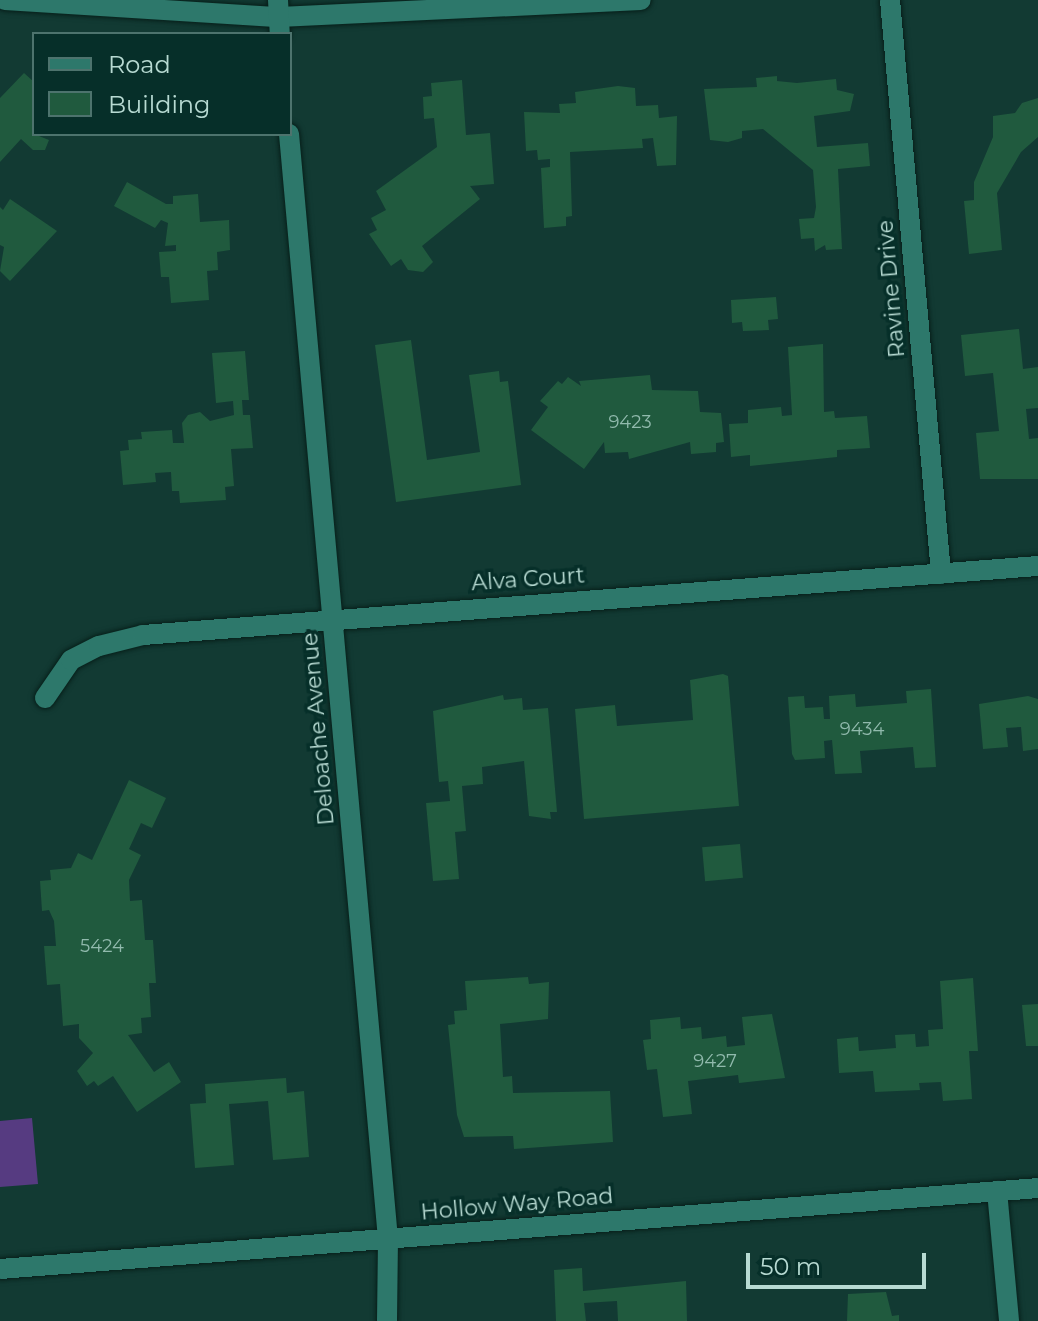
<!DOCTYPE html>
<style>
body{margin:0}
#map{position:relative;width:1038px;height:1321px;overflow:hidden;background:#123a33;font-family:Montserrat,sans-serif}
div>[style]{position:absolute}
.green>*{inset:0;background:#563b81}
.building>*{inset:0;background:#205a3e;transform-origin:0 0}
.roads{filter:drop-shadow(0 0 2px #071f1a) drop-shadow(0 0 2px #071f1a)}
.minor>*{height:20px;margin:-10px;padding:0 10px;transform-origin:10px;border-radius:10px;background:#2d786b}
span{translate:-50% -50%;white-space:nowrap;text-align:center;line-height:1.15;-webkit-text-stroke:7px #062f29;paint-order:stroke}
.number-label{font-size:18px;color:#91baad}
.number-label span{-webkit-text-stroke-width:0}
.street-label{font-size:22px;color:#b7dad2}
.legend{position:absolute;left:32px;top:32px;width:260px;height:104px;box-sizing:border-box;background:#062f29;border:2px solid #4d736d;margin:0;padding:10px 14px;list-style:none;font-size:24px;color:#b7dad2}
.legend li{display:flex;align-items:center;gap:16px;height:40px}
.legend b{width:40px;border:2px solid #4d736d}
.scale{position:absolute;left:746px;top:1253px;width:180px;height:36px;box-sizing:border-box;border:4px solid #b7dad2;border-top:0;padding-left:10px;font-size:24px;line-height:28px;white-space:nowrap;color:#b7dad2;-webkit-text-stroke:6px #062f29;paint-order:stroke}
</style>
<div id="map">
<div class="green">
<div style="clip-path:polygon(32px 1118px,38px 1184px,0 1187px,0 1121px)"></div>
</div>
<div class="building">
<div style="clip-path:polygon(24px 73px,34px 82px,34px 134px,49px 140px,45px 150px,33px 150px,21px 139px,0 162px,0 98px)"></div>
<div style="clip-path:polygon(777px 76px,777px 81px,797px 83px,836px 79px,837px 90px,854px 94px,850px 111px,814px 116px,817px 147px,868px 143px,870px 166px,838px 169px,842px 249px,826px 250px,825px 245px,815px 251px,814px 238px,801px 239px,799px 219px,814px 218px,816px 207px,813px 170px,763px 129px,742px 131px,742px 138px,728px 142px,710px 140px,704px 89px,757px 87px,756px 78px)"></div>
<div style="clip-path:polygon(462px 80px,466px 135px,490px 133px,494px 184px,470px 186px,480px 199px,422px 246px,433px 262px,423px 272px,408px 270px,401px 259px,391px 266px,369px 234px,377px 230px,371px 218px,386px 210px,376px 191px,437px 147px,434px 118px,424px 119px,423px 97px,432px 96px,431px 83px)"></div>
<div style="clip-path:polygon(618px 86px,635px 88px,636px 106px,658px 105px,659px 118px,677px 116px,676px 165px,657px 166px,653px 138px,642px 139px,643px 148px,570px 152px,572px 216px,566px 217px,566px 226px,544px 228px,541px 168px,550px 167px,550px 159px,538px 160px,537px 150px,526px 151px,524px 112px,560px 113px,559px 104px,576px 103px,575px 92px)"></div>
<div style="clip-path:polygon(1038px 98px,1038px 137px,1021px 152px,997px 193px,1002px 250px,969px 254px,964px 201px,974px 200px,974px 182px,993px 137px,993px 116px,1015px 113px,1022px 103px)"></div>
<div style="clip-path:polygon(127px 182px,166px 204px,173px 204px,173px 196px,198px 194px,200px 222px,229px 220px,230px 250px,217px 252px,218px 270px,207px 271px,209px 300px,171px 303px,169px 277px,161px 277px,159px 252px,176px 251px,176px 245px,165px 246px,168px 223px,161px 220px,155px 228px,114px 206px)"></div>
<div style="clip-path:polygon(10px 199px,57px 231px,10px 281px,0 271px,4px 247px,0 245px,0 207px,3px 210px)"></div>
<div style="clip-path:polygon(776px 297px,778px 319px,768px 320px,769px 330px,743px 331px,742px 322px,732px 323px,731px 300px)"></div>
<div style="clip-path:polygon(1019px 329px,1023px 369px,1038px 367px,1038px 408px,1026px 409px,1029px 439px,1038px 438px,1038px 479px,980px 479px,976px 433px,999px 431px,993px 373px,965px 376px,961px 335px)"></div>
<div style="clip-path:polygon(411px 340px,427px 460px,480px 452px,469px 375px,499px 371px,500px 382px,508px 381px,521px 485px,396px 502px,375px 345px)"></div>
<div style="clip-path:polygon(823px 344px,824px 412px,834px 411px,835px 418px,867px 416px,870px 448px,837px 450px,837px 457px,750px 466px,750px 455px,731px 457px,729px 424px,748px 423px,748px 410px,781px 407px,782px 416px,792px 415px,788px 347px)"></div>
<div style="clip-path:polygon(245px 351px,249px 400px,242px 400px,243px 415px,250px 415px,253px 448px,231px 449px,234px 486px,225px 487px,226px 500px,180px 503px,179px 491px,172px 491px,171px 472px,155px 473px,156px 482px,123px 485px,120px 451px,129px 450px,128px 440px,142px 439px,141px 432px,172px 430px,173px 443px,184px 443px,182px 423px,188px 415px,200px 412px,210px 421px,234px 415px,233px 401px,216px 403px,212px 353px)"></div>
<div style="clip-path:polygon(650px 375px,652px 390px,698px 391px,700px 412px,721px 413px,724px 442px,716px 443px,716px 452px,691px 454px,690px 442px,629px 459px,628px 452px,605px 453px,604px 442px,584px 469px,531px 430px,548px 407px,540px 401px,558px 381px,562px 384px,568px 377px,581px 386px,579px 381px)"></div>
<div style="clip-path:polygon(723px 674px,728px 676px,739px 806px,584px 819px,575px 709px,615px 705px,617px 726px,693px 720px,690px 680px)"></div>
<div style="clip-path:polygon(931px 689px,936px 767px,915px 768px,913px 747px,860px 751px,862px 773px,835px 774px,832px 740px,824px 741px,825px 758px,795px 760px,792px 754px,788px 697px,804px 696px,805px 708px,823px 707px,824px 719px,830px 719px,829px 696px,855px 694px,856px 707px,907px 703px,906px 691px)"></div>
<div style="clip-path:polygon(503px 695px,504px 700px,522px 698px,523px 710px,548px 708px,557px 812px,550px 812px,551px 819px,529px 816px,524px 761px,482px 767px,483px 784px,462px 786px,466px 831px,455px 832px,459px 879px,433px 881px,426px 803px,450px 801px,448px 781px,439px 782px,433px 711px)"></div>
<div style="clip-path:polygon(1028px 696px,1038px 699px,1038px 749px,1023px 751px,1021px 727px,1006px 728px,1008px 747px,983px 749px,979px 704px)"></div>
<div style="clip-path:polygon(129px 780px,166px 798px,152px 828px,141px 823px,129px 849px,141px 855px,129px 880px,130px 901px,142px 900px,145px 940px,153px 940px,156px 983px,149px 983px,151px 1017px,141px 1018px,142px 1033px,128px 1035px,154px 1072px,169px 1062px,181px 1082px,137px 1112px,113px 1076px,98px 1086px,94px 1081px,87px 1086px,77px 1071px,93px 1053px,79px 1038px,79px 1024px,63px 1026px,60px 984px,47px 985px,44px 946px,56px 946px,54px 921px,49px 910px,42px 911px,40px 881px,51px 880px,50px 870px,71px 868px,78px 853px,92px 860px)"></div>
<div style="left:740px;top:844px;width:34px;height:38px;rotate:85deg"></div>
<div style="clip-path:polygon(528px 977px,529px 984px,549px 982px,548px 1019px,500px 1024px,503px 1077px,512px 1076px,513px 1093px,610px 1091px,613px 1142px,514px 1149px,513px 1136px,464px 1137px,457px 1115px,448px 1025px,455px 1024px,454px 1011px,467px 1010px,465px 981px)"></div>
<div style="clip-path:polygon(973px 978px,978px 1051px,969px 1051px,972px 1099px,943px 1101px,941px 1082px,919px 1083px,920px 1090px,875px 1092px,873px 1071px,839px 1073px,837px 1039px,858px 1037px,859px 1051px,896px 1048px,895px 1035px,915px 1034px,916px 1047px,929px 1046px,928px 1030px,943px 1029px,940px 981px)"></div>
<div style="clip-path:polygon(1038px 1004px,1038px 1046px,1026px 1046px,1022px 1005px)"></div>
<div style="clip-path:polygon(772px 1014px,785px 1078px,739px 1083px,738px 1075px,688px 1081px,692px 1114px,663px 1117px,657px 1069px,647px 1070px,643px 1040px,651px 1039px,650px 1020px,680px 1017px,681px 1029px,701px 1027px,702px 1039px,726px 1036px,727px 1047px,745px 1045px,742px 1017px)"></div>
<div style="clip-path:polygon(286px 1078px,287px 1093px,304px 1091px,309px 1157px,273px 1160px,268px 1101px,229px 1104px,234px 1165px,195px 1168px,190px 1104px,206px 1103px,205px 1084px)"></div>
<div style="clip-path:polygon(582px 1268px,583px 1291px,686px 1281px,687px 1321px,618px 1321px,617px 1301px,584px 1303px,586px 1321px,556px 1321px,554px 1270px)"></div>
<div style="clip-path:polygon(886px 1292px,892px 1316px,899px 1315px,899px 1321px,847px 1321px,848px 1294px)"></div>
</div>
<div class="roads">
<div class="minor">
<div style="left:5px;top:0;width:275px;rotate:3.6deg"></div>
<div style="left:279px;top:17px;width:362px;rotate:-2.7deg"></div>
<div style="left:278px;top:0;width:34px;rotate:87deg"></div>
<div style="left:890px;top:0;width:576px;rotate:84.92deg"></div>
<div style="left:289px;top:134px;width:1109px;rotate:84.88deg"></div>
<div style="left:388px;top:1239px;width:82px;rotate:90.7deg"></div>
<div style="left:45px;top:698px;width:46px;rotate:-55.6deg"></div>
<div style="left:71px;top:660px;width:31px;rotate:-27deg"></div>
<div style="left:99px;top:646px;width:45px;rotate:-14deg"></div>
<div style="left:143px;top:635px;width:898px;rotate:-4.41deg"></div>
<div style="left:997px;top:1191px;width:131px;rotate:84.7deg"></div>
<div style="left:0;top:1269px;width:1041px;rotate:-4.46deg"></div>
</div>
</div>
<div class="number-label">
<span style="left:630px;top:422px">9423</span>
<span style="left:862px;top:729px">9434</span>
<span style="left:102px;top:946px">5424</span>
<span style="left:715px;top:1061px">9427</span>
</div>
<div class="street-label">
<span style="left:891px;top:289px;rotate:-95deg">Ravine Drive</span>
<span style="left:528px;top:579px;rotate:-4deg">Alva Court</span>
<span style="left:318px;top:729px;rotate:-95deg">Deloache Avenue</span>
<span style="left:517px;top:1204px;rotate:-5deg">Hollow Way Road</span>
</div>
<ul class="legend">
<li><b style="height:10px;background:#2d786b"></b>Road</li>
<li><b style="height:22px;background:#205a3e"></b>Building</li>
</ul>
<div class="scale">50 m</div>
</div>
